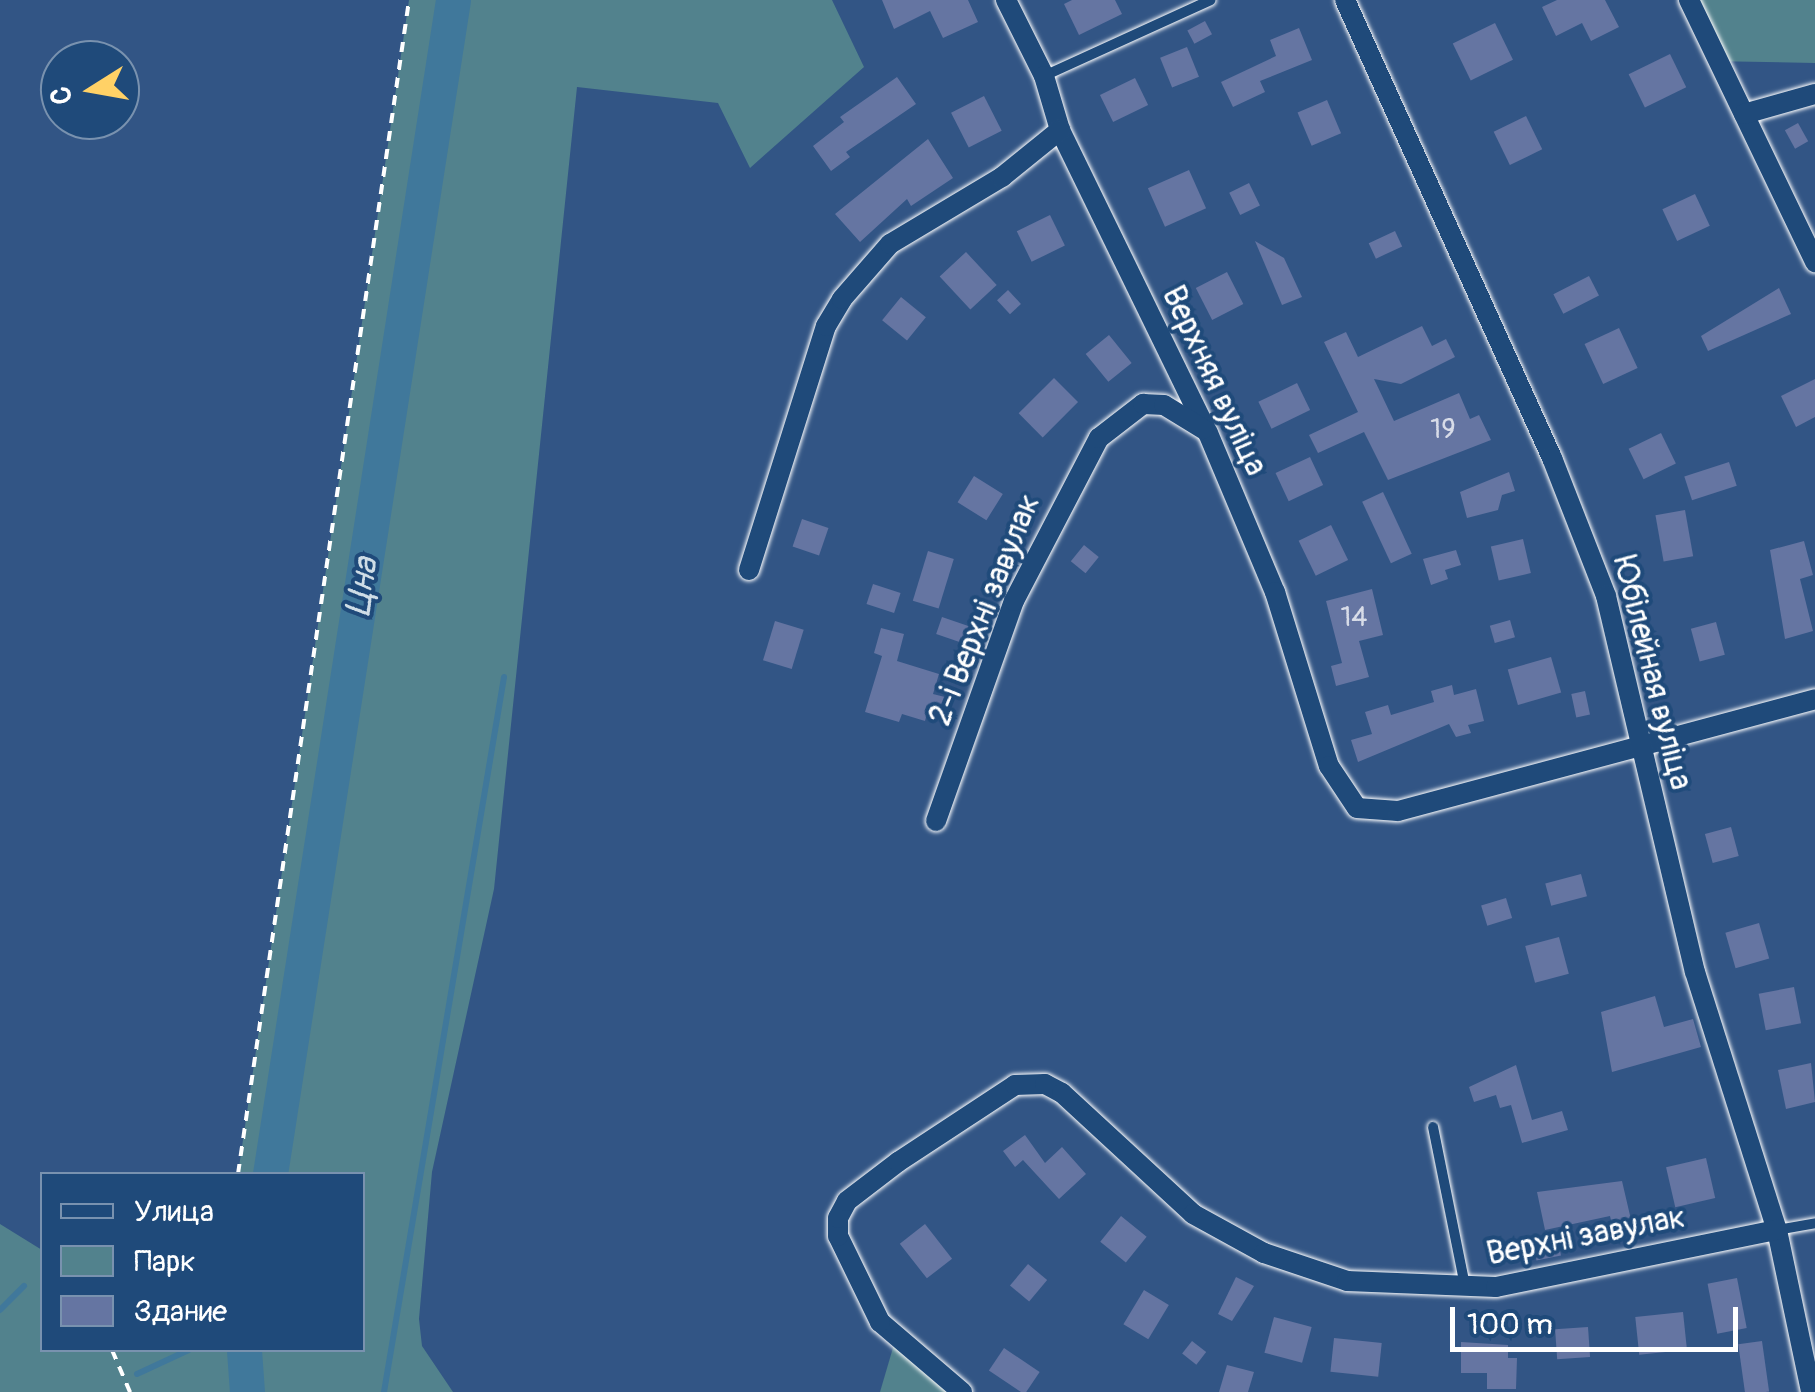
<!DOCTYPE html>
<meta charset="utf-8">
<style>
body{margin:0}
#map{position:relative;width:1815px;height:1392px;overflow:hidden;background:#325585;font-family:Pangolin,sans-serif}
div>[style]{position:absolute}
.green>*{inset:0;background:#52828d}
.stream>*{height:6px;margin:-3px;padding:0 3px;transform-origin:3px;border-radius:3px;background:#40789b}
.river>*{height:35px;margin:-17.5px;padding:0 17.5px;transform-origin:17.5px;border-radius:17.5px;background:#40789b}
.building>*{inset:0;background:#6575a2;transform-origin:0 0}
.path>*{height:4px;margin-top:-2px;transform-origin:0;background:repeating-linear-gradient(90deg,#fff 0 10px,transparent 0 18px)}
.roads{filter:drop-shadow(0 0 2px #fff) drop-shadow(0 0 2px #fff)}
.service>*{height:10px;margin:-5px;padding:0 5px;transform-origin:5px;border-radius:5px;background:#1f4a7a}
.minor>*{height:20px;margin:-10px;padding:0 10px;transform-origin:10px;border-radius:10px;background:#1f4a7a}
span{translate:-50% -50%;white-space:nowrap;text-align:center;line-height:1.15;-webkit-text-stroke:8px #1f4a7a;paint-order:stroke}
.number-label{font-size:28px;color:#d8dce8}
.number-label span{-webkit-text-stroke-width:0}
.street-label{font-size:32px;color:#fff}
.water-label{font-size:35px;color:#cfdde6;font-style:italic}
.legend{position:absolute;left:40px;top:1172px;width:325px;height:180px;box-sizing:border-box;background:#1f4a7a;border:2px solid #7992af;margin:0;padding:12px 18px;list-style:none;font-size:30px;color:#fff}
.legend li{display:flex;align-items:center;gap:20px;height:50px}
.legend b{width:50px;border:2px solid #7992af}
.north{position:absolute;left:40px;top:40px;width:100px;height:100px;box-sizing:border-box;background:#1f4a7a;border:2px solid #7992af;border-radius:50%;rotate:259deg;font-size:28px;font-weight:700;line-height:40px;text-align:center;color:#fff}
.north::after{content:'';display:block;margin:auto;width:35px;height:45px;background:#ffd166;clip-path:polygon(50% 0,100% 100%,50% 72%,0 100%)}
.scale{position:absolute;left:1450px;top:1307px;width:288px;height:45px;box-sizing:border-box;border:5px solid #fff;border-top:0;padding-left:12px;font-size:30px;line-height:35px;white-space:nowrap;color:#fff;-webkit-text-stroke:8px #1f4a7a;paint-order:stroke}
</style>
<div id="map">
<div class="green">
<div style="clip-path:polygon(409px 0,832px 0,864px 67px,750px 168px,718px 103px,577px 87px,494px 889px,432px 1172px,419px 1319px,422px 1346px,453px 1392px,0 1392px,0 1224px,42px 1250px,42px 1350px,362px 1350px,362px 1174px,238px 1174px)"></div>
<div style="clip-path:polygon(1679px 0,1815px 0,1815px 63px,1708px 61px)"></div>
<div style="clip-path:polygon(895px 1341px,962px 1392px,880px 1392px)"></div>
</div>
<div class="stream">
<div style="left:0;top:1310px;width:34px;rotate:-45deg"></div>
<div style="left:137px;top:1374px;width:57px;rotate:-24.8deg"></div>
<div style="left:384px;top:1392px;width:725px;rotate:-80.47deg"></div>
</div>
<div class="river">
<div style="left:270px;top:1174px;width:1188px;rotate:-81.14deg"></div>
<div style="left:244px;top:1350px;width:42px;rotate:85.9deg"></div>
</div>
<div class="building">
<div style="clip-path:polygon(882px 0,968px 0,978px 22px,943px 38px,930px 11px,894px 29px)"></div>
<div style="clip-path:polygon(1072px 0,1115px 0,1122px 14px,1079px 35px,1064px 4px)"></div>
<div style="clip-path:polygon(1557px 0,1605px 0,1619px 27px,1591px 41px,1582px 23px,1556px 36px,1542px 7px)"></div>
<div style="left:1205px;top:21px;width:15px;height:20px;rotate:62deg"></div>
<div style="left:1495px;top:23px;width:41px;height:47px;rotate:64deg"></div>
<div style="clip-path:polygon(1299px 28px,1312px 60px,1260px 81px,1265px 92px,1233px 107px,1221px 82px,1276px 56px,1270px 40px)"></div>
<div style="left:1187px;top:47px;width:32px;height:29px;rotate:68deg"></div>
<div style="left:1670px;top:54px;width:37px;height:46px;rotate:64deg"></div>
<div style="clip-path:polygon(897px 77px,916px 104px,846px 152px,850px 157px,831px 171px,813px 146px,844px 122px,840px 117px)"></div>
<div style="left:1135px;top:78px;width:30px;height:39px;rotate:64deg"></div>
<div style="left:984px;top:96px;width:39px;height:37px;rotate:63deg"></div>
<div style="left:1327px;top:100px;width:36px;height:32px;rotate:67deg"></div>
<div style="left:1526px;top:116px;width:37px;height:36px;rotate:64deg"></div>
<div style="left:1798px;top:123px;width:21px;height:15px;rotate:61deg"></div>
<div style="clip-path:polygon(928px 139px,953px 178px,911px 206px,907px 199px,860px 242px,835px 214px)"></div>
<div style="left:1189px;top:170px;width:42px;height:45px;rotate:66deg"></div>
<div style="left:1249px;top:183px;width:25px;height:22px;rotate:64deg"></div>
<div style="left:1695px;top:194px;width:35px;height:36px;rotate:65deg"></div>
<div style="left:1050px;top:215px;width:34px;height:37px;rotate:64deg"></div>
<div style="left:1395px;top:231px;width:17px;height:29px;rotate:65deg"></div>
<div style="clip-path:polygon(1255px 241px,1284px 258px,1302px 297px,1282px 305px)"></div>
<div style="left:966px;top:252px;width:45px;height:36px;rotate:47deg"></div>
<div style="left:1227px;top:272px;width:36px;height:35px;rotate:63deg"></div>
<div style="left:1589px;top:276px;width:22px;height:40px;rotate:63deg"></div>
<div style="clip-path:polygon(1779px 288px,1791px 314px,1708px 351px,1701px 336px)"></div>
<div style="left:1008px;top:290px;width:19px;height:15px;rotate:47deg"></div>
<div style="left:901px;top:297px;width:32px;height:30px;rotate:39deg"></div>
<div style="clip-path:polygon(1422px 326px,1432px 346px,1446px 339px,1455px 357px,1401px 384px,1374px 379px,1394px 421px,1459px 393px,1470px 419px,1479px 415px,1491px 440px,1388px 480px,1364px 432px,1318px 453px,1309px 435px,1358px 412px,1324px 342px,1346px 332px,1358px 357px)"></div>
<div style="left:1619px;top:328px;width:44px;height:38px;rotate:65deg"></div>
<div style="left:1109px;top:335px;width:36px;height:30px;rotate:51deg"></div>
<div style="left:1054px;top:378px;width:34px;height:50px;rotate:45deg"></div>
<div style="clip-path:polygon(1815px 379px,1815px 417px,1796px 427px,1781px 396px)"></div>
<div style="left:1297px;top:383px;width:30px;height:43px;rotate:64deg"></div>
<div style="left:1661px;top:433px;width:34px;height:36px;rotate:64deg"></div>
<div style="left:1310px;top:457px;width:31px;height:38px;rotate:65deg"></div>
<div style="left:1729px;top:462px;width:25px;height:47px;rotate:72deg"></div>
<div style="clip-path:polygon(1509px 472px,1515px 491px,1502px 495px,1498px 510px,1467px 518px,1460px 492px)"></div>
<div style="left:974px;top:476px;width:34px;height:31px;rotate:32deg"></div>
<div style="left:1383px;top:492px;width:68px;height:23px;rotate:65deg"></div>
<div style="left:1685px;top:510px;width:47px;height:30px;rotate:80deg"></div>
<div style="left:802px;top:519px;width:28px;height:29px;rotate:19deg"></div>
<div style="left:1331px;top:525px;width:39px;height:36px;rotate:64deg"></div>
<div style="left:1523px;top:539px;width:35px;height:33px;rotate:77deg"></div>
<div style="clip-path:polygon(1804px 541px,1813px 575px,1800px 579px,1813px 631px,1785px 639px,1770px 550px)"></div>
<div style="left:1084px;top:545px;width:19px;height:21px;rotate:39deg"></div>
<div style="clip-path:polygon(1456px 550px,1461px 565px,1445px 570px,1448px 579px,1431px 585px,1423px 559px)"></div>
<div style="left:928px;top:551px;width:27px;height:52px;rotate:17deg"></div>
<div style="left:873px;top:584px;width:29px;height:21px;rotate:18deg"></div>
<div style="clip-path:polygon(1372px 589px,1383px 635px,1359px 641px,1369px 677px,1336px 686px,1331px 666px,1342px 663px,1326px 601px)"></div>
<div style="left:942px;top:617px;width:34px;height:18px;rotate:19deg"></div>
<div style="left:1510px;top:620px;width:18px;height:21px;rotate:74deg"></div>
<div style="left:775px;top:621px;width:30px;height:41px;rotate:17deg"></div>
<div style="left:1716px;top:622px;width:34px;height:26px;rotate:75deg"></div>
<div style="clip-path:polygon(881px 628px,904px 634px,897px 661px,939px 674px,933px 694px,945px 697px,940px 714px,928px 710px,925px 721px,902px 714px,899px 722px,865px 712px,882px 656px,874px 653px)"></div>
<div style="left:1551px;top:657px;width:37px;height:45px;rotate:74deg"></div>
<div style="clip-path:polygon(1452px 685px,1454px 695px,1476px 689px,1484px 721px,1468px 725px,1471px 733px,1456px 737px,1449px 724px,1358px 762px,1351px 740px,1372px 734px,1365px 712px,1388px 705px,1391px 715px,1434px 702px,1431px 691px)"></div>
<div style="left:1585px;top:691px;width:24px;height:14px;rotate:78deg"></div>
<div style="left:1731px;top:827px;width:30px;height:27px;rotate:75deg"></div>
<div style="left:1581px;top:874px;width:23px;height:37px;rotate:75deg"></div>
<div style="left:1506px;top:898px;width:21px;height:26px;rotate:73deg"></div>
<div style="left:1759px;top:923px;width:37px;height:35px;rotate:74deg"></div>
<div style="left:1559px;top:937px;width:38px;height:35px;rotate:75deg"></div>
<div style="left:1794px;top:987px;width:37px;height:36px;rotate:79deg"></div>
<div style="clip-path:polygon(1655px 996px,1664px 1027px,1693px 1019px,1701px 1047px,1612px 1072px,1601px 1012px)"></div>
<div style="clip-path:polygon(1811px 1063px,1815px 1102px,1786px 1109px,1778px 1070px)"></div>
<div style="clip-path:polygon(1516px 1065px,1532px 1120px,1562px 1111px,1568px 1130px,1522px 1143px,1511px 1105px,1500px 1108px,1496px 1095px,1474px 1102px,1469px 1087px)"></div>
<div style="clip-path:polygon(1025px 1135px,1045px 1163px,1062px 1147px,1086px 1174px,1059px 1199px,1023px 1160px,1015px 1167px,1003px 1151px)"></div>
<div style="left:1706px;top:1158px;width:41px;height:41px;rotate:77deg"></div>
<div style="clip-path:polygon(1622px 1181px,1632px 1224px,1613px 1229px,1610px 1216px,1545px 1230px,1537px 1192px)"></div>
<div style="left:1121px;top:1216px;width:33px;height:33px;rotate:39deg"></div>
<div style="left:925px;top:1224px;width:44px;height:32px;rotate:52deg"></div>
<div style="left:1557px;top:1235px;width:21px;height:25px;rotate:79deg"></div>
<div style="left:1028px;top:1264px;width:25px;height:28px;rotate:40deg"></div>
<div style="clip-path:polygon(1236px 1277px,1254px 1286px,1232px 1321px,1218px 1314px)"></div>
<div style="left:1737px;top:1278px;width:51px;height:30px;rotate:79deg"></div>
<div style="left:1144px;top:1290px;width:29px;height:40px;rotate:31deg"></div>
<div style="left:1683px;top:1312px;width:38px;height:48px;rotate:84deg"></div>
<div style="left:1274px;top:1317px;width:39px;height:37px;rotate:15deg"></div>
<div style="left:1588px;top:1327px;width:30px;height:33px;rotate:86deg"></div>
<div style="left:1334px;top:1338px;width:48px;height:34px;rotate:6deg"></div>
<div style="left:1192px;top:1341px;width:18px;height:16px;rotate:38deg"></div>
<div style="left:1762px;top:1341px;width:51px;height:24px;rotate:82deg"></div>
<div style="clip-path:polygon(1461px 1342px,1508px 1345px,1508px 1358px,1517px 1358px,1516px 1389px,1487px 1389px,1487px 1373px,1461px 1373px)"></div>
<div style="left:1004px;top:1348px;width:43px;height:27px;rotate:34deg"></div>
<div style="clip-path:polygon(1227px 1365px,1254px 1372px,1248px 1392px,1219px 1392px)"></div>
</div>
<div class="path">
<div style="left:238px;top:1174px;width:1186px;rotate:-81.71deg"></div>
<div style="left:112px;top:1350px;width:46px;rotate:66.8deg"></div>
</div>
<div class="roads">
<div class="service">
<div style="left:1044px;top:76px;width:183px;rotate:-24.5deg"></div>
<div style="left:1433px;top:1127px;width:162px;rotate:78.6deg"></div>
<div style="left:1777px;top:1230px;width:39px;rotate:-10deg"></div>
</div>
<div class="minor">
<div style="left:1006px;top:0;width:85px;rotate:63.4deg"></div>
<div style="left:1044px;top:76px;width:56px;rotate:73.5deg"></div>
<div style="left:1060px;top:130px;width:337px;rotate:64deg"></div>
<div style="left:1208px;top:433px;width:173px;rotate:67.2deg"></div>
<div style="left:1275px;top:592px;width:182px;rotate:72.8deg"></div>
<div style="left:1329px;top:766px;width:50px;rotate:56.3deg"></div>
<div style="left:1357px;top:808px;width:41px;rotate:4.2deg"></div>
<div style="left:1398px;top:811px;width:432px;rotate:-15deg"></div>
<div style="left:1345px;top:0;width:503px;rotate:65.68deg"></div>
<div style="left:1552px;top:458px;width:148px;rotate:68.6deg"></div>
<div style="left:1606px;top:596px;width:386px;rotate:76.7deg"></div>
<div style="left:1695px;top:972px;width:271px;rotate:72.4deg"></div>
<div style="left:1777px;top:1230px;width:166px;rotate:78.1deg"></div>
<div style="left:1689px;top:0;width:291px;rotate:64.3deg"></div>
<div style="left:1744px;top:114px;width:74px;rotate:-15.7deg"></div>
<div style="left:749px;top:570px;width:256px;rotate:-72.5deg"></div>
<div style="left:826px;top:326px;width:31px;rotate:-59deg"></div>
<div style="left:842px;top:299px;width:73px;rotate:-48.9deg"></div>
<div style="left:890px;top:244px;width:131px;rotate:-30.9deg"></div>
<div style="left:1002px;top:177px;width:75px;rotate:-39deg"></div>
<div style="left:936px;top:821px;width:233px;rotate:-70.5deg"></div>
<div style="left:1014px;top:601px;width:184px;rotate:-62.5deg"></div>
<div style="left:1099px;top:438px;width:56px;rotate:-37.7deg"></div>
<div style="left:1143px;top:404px;width:21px;rotate:3deg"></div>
<div style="left:1164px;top:405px;width:46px;rotate:31.6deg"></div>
<div style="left:962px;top:1392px;width:108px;rotate:-139.5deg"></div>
<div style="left:880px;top:1322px;width:96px;rotate:-116deg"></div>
<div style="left:838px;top:1236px;width:18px;rotate:-90deg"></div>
<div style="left:838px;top:1218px;width:19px;rotate:-62deg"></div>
<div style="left:847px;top:1201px;width:64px;rotate:-37.4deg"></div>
<div style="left:898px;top:1162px;width:140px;rotate:-33.3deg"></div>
<div style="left:1015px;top:1085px;width:30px;rotate:-2deg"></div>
<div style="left:1045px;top:1084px;width:19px;rotate:28deg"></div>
<div style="left:1062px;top:1093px;width:178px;rotate:42.7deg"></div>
<div style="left:1193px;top:1214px;width:81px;rotate:28.8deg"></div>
<div style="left:1264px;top:1253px;width:88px;rotate:18.6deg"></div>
<div style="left:1347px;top:1281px;width:149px;rotate:2.3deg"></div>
<div style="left:1496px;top:1287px;width:287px;rotate:-11.5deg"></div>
</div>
</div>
<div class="number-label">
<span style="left:1443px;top:430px">19</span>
<span style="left:1354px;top:618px">14</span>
</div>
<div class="street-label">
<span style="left:1214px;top:381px;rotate:65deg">Верхняя вуліца</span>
<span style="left:985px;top:610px;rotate:-68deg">2-і Верхні завулак</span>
<span style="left:1652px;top:673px;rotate:76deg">Юбілейная вуліца</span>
<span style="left:1586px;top:1236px;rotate:-11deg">Верхні завулак</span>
</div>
<div class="water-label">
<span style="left:362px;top:587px;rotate:-81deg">Цна</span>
</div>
<ul class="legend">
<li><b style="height:12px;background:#1f4a7a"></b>Улица</li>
<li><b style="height:28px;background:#52828d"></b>Парк</li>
<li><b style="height:28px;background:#6575a2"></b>Здание</li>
</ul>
<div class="north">С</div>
<div class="scale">100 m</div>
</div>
